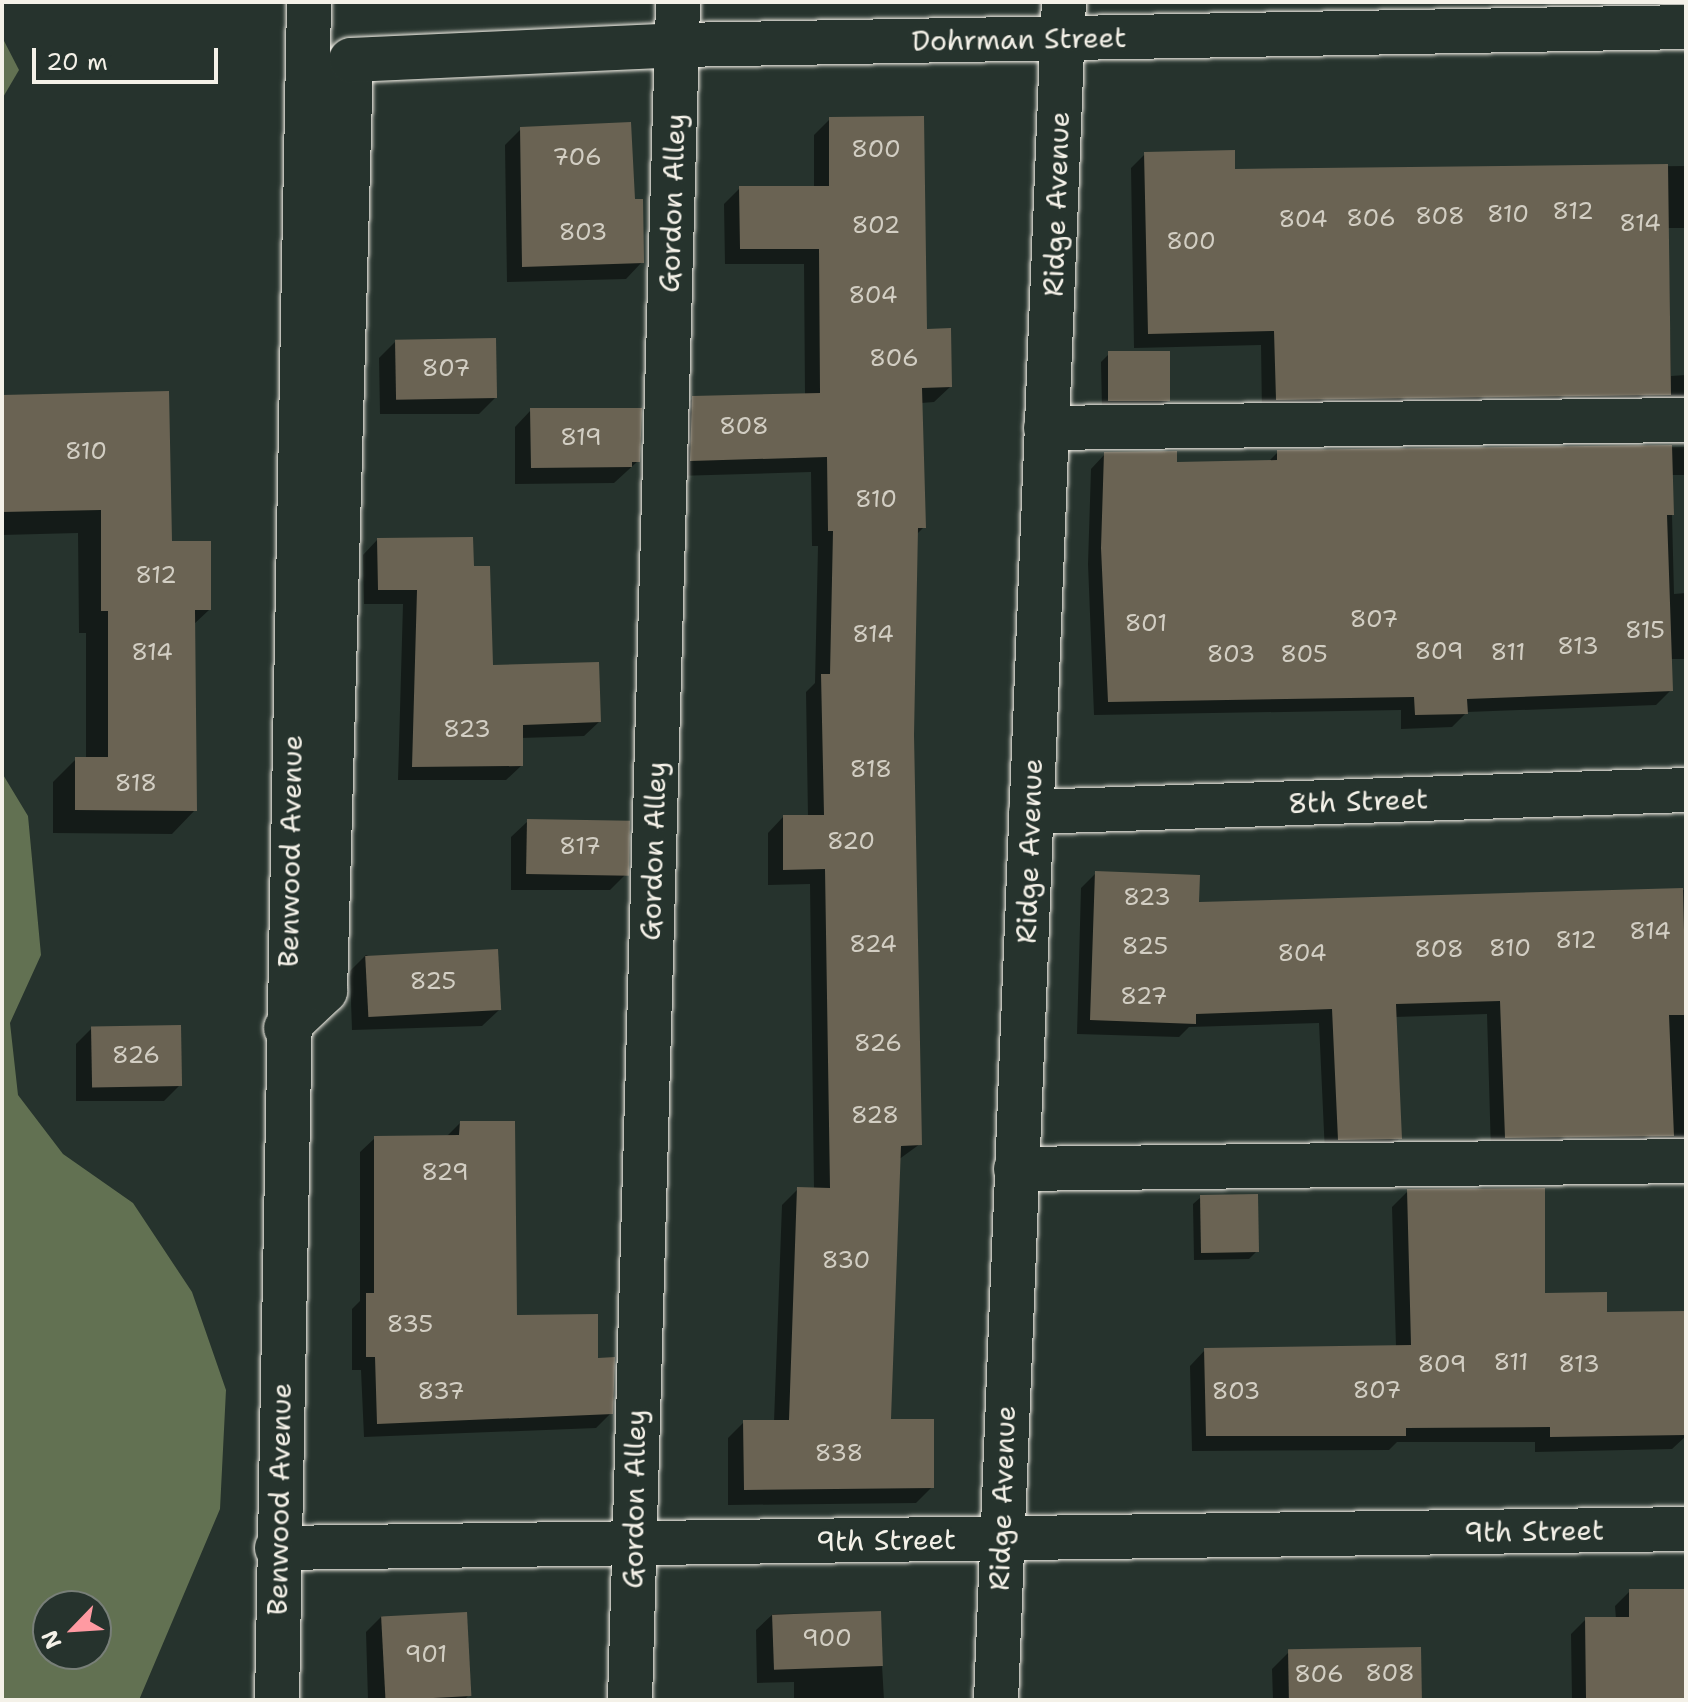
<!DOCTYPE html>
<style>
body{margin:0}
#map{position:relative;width:1688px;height:1702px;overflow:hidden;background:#26332d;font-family:"Shantell Sans",sans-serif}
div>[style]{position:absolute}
.green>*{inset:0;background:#627152}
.shadow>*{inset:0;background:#0007}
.building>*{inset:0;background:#6a6353;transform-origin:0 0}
.roads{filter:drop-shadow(0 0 2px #f4f1e8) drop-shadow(0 0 2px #f4f1e8)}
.minor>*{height:44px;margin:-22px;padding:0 22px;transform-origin:22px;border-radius:22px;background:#26332d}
span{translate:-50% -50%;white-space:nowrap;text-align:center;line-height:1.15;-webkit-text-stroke:6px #26332d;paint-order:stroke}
.number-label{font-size:24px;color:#d2cec3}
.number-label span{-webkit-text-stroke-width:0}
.street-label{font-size:28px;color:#f4f1e8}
.frame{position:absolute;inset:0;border:4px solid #f4f1e8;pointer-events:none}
.north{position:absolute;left:32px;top:1590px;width:80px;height:80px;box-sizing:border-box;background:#26332d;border:2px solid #787f78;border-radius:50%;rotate:245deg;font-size:22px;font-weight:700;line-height:32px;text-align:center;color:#f4f1e8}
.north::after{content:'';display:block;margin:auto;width:28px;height:36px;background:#ff9aa2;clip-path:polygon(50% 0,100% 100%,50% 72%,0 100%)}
.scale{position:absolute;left:32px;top:48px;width:186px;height:36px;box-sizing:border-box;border:4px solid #f4f1e8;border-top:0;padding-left:10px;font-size:24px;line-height:28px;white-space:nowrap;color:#f4f1e8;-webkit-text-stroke:6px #26332d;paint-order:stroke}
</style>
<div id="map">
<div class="green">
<div style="clip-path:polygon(2px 37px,19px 70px,2px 99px)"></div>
<div style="clip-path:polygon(evenodd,2px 773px,28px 816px,41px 955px,10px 1023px,18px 1095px,63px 1154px,133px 1203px,192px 1292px,226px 1390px,220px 1509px,139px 1700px,2px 1700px,2px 773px,48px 1606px,96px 1606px,96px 1654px,48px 1654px,48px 1606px)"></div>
</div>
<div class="shadow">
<div style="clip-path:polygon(830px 119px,950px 387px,934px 402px,921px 403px,924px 527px,916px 535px,912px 735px,920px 1144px,898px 1160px,889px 1421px,932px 1487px,916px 1503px,728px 1505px,728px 1438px,744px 1422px,774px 1422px,782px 1205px,798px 1189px,814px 1189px,810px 884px,768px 885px,768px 833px,783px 817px,808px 817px,806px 692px,815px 683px,818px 546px,812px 546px,811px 472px,675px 476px,677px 414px,693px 398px,805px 395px,804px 264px,725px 264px,724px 204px,740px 188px,814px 188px,814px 135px)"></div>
<div style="clip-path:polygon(521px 129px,634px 201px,642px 262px,626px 279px,507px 282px,505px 145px)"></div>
<div style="clip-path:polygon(1145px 154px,1233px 171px,1686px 166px,1686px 228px,1668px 228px,1671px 376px,1686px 375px,1686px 417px,1262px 414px,1261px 345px,1134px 348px,1131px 168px)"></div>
<div style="clip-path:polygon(396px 341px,495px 398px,479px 414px,380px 414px,379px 358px)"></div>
<div style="clip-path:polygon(1109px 354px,1168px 401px,1160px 408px,1102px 409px,1101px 362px)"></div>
<div style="clip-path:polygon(2px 397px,170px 543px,209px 610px,193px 625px,195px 810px,172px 834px,53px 833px,53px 782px,76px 759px,86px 759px,86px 633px,79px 633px,78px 533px,2px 535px)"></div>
<div style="clip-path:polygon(531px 410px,638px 461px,614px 483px,515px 484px,515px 427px)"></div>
<div style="clip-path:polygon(1686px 447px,1686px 475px,1671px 475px,1674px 594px,1686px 593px,1686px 659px,1670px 659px,1671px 690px,1656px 705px,1467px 712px,1452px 727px,1401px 729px,1401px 710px,1094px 715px,1088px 564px,1091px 469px,1105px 454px,1175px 464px,1268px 462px,1278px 452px)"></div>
<div style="clip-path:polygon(377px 540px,472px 568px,491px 667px,599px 722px,584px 736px,521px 738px,521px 766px,506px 780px,398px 780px,403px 604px,364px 604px,363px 555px)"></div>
<div style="clip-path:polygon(528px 821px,626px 874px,610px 890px,511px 890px,511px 837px)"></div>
<div style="clip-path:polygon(1096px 873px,1197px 904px,1686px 890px,1686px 1153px,1491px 1152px,1487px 1014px,1395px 1017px,1399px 1139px,1385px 1153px,1325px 1154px,1319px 1023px,1189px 1027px,1179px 1037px,1077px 1034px,1081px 888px)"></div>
<div style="clip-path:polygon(366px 955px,499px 1010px,482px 1026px,352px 1030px,350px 971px)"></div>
<div style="clip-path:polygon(92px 1028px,180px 1085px,164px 1101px,76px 1101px,76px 1044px)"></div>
<div style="clip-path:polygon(460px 1123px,515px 1317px,596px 1360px,611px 1413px,596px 1428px,364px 1437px,361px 1370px,352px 1370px,352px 1309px,360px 1301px,360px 1152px,375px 1138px,446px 1137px)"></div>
<div style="clip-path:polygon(1408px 1191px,1543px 1295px,1605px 1314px,1686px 1313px,1686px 1436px,1672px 1449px,1535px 1452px,1535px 1442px,1397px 1442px,1389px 1450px,1192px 1451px,1190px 1366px,1205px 1350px,1396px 1347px,1392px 1207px)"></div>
<div style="clip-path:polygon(1201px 1197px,1257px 1251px,1249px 1259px,1194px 1260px,1193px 1204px)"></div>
<div style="clip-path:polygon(1630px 1591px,1686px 1591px,1686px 1700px,1572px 1700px,1571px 1634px,1586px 1619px,1616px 1619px,1615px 1606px)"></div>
<div style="clip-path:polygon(879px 1613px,884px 1700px,794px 1700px,794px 1682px,757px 1683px,756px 1630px,773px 1614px)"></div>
<div style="clip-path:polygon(382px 1616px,469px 1695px,464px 1700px,368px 1700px,366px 1632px)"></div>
<div style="clip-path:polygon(1289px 1652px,1420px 1700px,1273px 1700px,1272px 1669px)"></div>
</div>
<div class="building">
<div style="clip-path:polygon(924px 116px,927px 329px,951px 328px,952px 387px,922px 388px,926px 528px,918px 528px,914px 735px,922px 1145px,901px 1146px,891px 1419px,934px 1419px,934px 1488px,744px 1490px,743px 1420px,789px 1420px,797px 1187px,830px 1188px,825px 869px,783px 870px,783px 815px,824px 815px,821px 674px,830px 674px,833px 531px,828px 531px,827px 457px,690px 461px,692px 396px,820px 393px,819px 249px,740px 249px,739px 186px,829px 186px,829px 117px)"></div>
<div style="clip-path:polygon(631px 122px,635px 199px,643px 199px,644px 263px,522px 267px,520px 127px)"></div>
<div style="clip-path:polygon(1235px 150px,1235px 169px,1668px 164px,1671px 395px,1276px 400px,1274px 331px,1148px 334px,1144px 152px)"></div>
<div style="left:496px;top:338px;width:60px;height:101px;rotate:89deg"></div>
<div style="left:1170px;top:351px;width:50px;height:62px;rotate:90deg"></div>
<div style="clip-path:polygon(169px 391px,172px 541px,211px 541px,211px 610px,195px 610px,197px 811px,75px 810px,75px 757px,108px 757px,108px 611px,101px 611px,101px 510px,2px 512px,2px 395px)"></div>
<div style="clip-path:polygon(530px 408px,642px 408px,640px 462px,632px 462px,632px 467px,531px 468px)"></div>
<div style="clip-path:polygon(1672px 445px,1674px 515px,1667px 515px,1673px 691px,1467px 699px,1468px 714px,1415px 715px,1414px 697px,1108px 702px,1101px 548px,1104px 452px,1177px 451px,1177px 462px,1277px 460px,1277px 450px)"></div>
<div style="clip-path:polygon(473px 537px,474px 566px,490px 566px,493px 665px,599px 662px,601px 722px,523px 725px,523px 766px,412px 767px,417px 590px,378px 590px,377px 538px)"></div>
<div style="left:527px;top:819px;width:103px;height:55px;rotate:1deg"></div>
<div style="clip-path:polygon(1095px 871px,1200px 875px,1199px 902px,1683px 888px,1686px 1015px,1669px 1015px,1674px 1136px,1505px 1138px,1500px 1001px,1396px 1004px,1402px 1139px,1338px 1140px,1332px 1009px,1196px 1014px,1196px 1024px,1090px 1020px)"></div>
<div style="left:498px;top:949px;width:61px;height:133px;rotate:87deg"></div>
<div style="left:181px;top:1025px;width:61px;height:90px;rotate:89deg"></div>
<div style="clip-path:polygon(460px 1121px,515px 1121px,517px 1315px,598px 1314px,598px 1358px,615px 1357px,613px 1414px,377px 1424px,375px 1357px,366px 1357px,366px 1293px,374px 1293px,374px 1136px,459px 1135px)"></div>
<div style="clip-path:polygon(1545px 1188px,1545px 1293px,1607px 1292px,1607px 1312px,1686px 1311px,1686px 1435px,1550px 1437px,1550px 1427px,1406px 1428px,1406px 1436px,1206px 1436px,1204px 1348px,1411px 1345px,1407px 1189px)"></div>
<div style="left:1258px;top:1194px;width:58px;height:58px;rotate:89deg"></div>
<div style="clip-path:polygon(1629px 1589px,1686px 1589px,1686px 1700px,1586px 1700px,1585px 1617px,1629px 1617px)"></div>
<div style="left:881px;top:1611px;width:55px;height:109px;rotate:88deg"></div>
<div style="left:467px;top:1612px;width:84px;height:86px;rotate:87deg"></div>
<div style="left:1421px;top:1647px;width:53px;height:133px;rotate:89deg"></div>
</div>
<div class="roads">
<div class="minor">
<div style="left:1046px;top:428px;width:640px;rotate:-0.72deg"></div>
<div style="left:1031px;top:812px;width:655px;rotate:-1.92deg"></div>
<div style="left:286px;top:1028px;width:54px;rotate:-43.5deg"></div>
<div style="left:325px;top:991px;width:931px;rotate:-88.4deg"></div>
<div style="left:351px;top:60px;width:326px;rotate:-2.6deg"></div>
<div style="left:677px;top:45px;width:1009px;rotate:-1.02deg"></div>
<div style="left:1016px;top:1169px;width:670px;rotate:-0.68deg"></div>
<div style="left:277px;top:1548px;width:1409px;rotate:-0.77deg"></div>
<div style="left:277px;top:1700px;width:1698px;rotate:-88.92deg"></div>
<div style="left:630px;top:1700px;width:1699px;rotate:-88.38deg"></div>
<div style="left:996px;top:1700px;width:1699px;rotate:-87.71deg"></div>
</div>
</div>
<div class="number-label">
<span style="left:876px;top:150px">800</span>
<span style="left:577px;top:158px">706</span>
<span style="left:1573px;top:212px">812</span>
<span style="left:1508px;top:215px">810</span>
<span style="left:1440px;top:217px">808</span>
<span style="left:1371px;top:219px">806</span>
<span style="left:1303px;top:220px">804</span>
<span style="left:1640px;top:224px">814</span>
<span style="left:876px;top:226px">802</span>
<span style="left:583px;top:233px">803</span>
<span style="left:1191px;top:242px">800</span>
<span style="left:873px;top:296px">804</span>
<span style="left:894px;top:359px">806</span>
<span style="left:446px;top:369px">807</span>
<span style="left:744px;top:427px">808</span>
<span style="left:581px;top:438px">819</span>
<span style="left:86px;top:452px">810</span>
<span style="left:876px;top:500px">810</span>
<span style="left:156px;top:576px">812</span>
<span style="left:1374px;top:620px">807</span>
<span style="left:1146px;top:624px">801</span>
<span style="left:1645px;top:631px">815</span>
<span style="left:873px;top:635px">814</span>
<span style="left:1578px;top:647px">813</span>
<span style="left:1439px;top:652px">809</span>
<span style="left:152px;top:653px">814</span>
<span style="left:1508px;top:653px">811</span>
<span style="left:1231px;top:655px">803</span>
<span style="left:1304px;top:655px">805</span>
<span style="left:467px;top:730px">823</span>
<span style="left:871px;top:770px">818</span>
<span style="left:136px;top:784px">818</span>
<span style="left:851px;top:842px">820</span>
<span style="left:580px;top:847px">817</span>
<span style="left:1147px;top:898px">823</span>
<span style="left:1650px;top:932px">814</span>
<span style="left:1576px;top:941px">812</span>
<span style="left:873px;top:945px">824</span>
<span style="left:1145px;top:947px">825</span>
<span style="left:1510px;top:949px">810</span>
<span style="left:1439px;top:950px">808</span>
<span style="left:1302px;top:954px">804</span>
<span style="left:433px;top:982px">825</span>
<span style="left:1144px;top:997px">827</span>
<span style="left:878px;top:1044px">826</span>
<span style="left:136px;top:1056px">826</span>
<span style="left:875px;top:1116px">828</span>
<span style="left:445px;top:1173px">829</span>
<span style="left:846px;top:1261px">830</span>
<span style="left:410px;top:1325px">835</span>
<span style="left:1511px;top:1363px">811</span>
<span style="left:1442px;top:1365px">809</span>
<span style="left:1579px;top:1365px">813</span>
<span style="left:1377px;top:1391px">807</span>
<span style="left:441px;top:1392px">837</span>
<span style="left:1236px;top:1392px">803</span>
<span style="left:839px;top:1454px">838</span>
<span style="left:827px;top:1639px">900</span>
<span style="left:426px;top:1655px">901</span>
<span style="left:1390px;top:1674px">808</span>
<span style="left:1319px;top:1675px">806</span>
</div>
<div class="street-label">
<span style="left:1019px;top:39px;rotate:-1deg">Dohrman Street</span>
<span style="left:672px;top:203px;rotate:-88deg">Gordon Alley</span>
<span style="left:1056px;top:204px;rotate:-88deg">Ridge Avenue</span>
<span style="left:1358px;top:801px;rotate:-2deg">8th Street</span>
<span style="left:290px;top:851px;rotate:-89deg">Benwood Avenue</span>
<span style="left:653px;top:851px;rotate:-88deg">Gordon Alley</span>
<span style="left:1029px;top:851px;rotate:-88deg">Ridge Avenue</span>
<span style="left:1002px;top:1498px;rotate:-88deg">Ridge Avenue</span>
<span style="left:279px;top:1499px;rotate:-89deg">Benwood Avenue</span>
<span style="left:634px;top:1499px;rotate:-89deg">Gordon Alley</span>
<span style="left:1534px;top:1531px;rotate:-1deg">9th Street</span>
<span style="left:886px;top:1540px;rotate:-1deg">9th Street</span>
</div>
<div class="frame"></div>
<div class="north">N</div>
<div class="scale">20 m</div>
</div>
